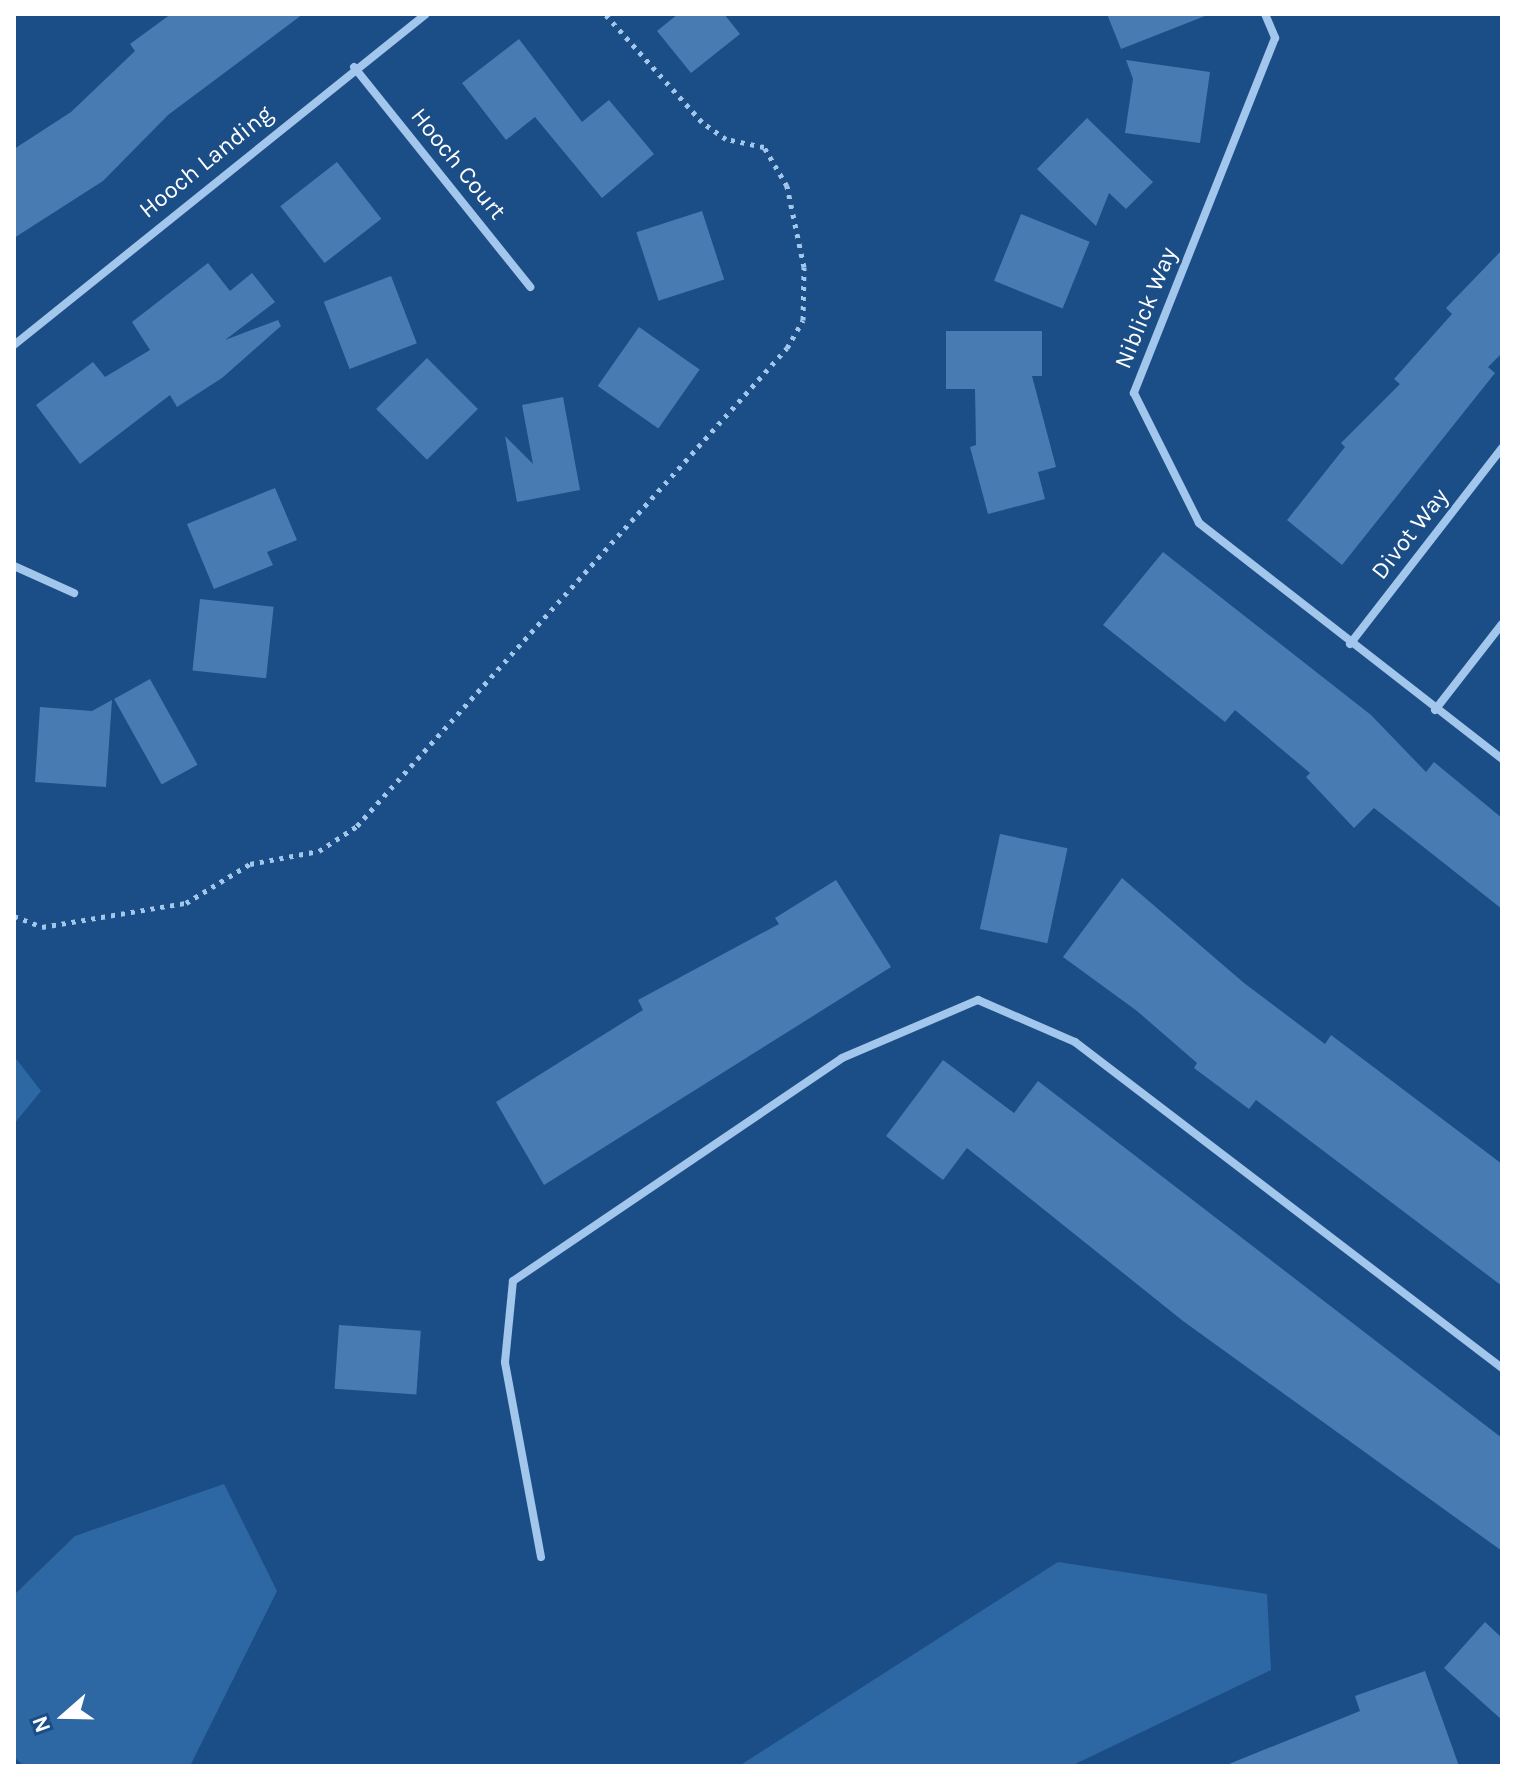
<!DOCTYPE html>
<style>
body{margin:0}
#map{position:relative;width:1516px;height:1780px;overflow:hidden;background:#1b4e86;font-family:Karla,sans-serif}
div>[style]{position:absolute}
.green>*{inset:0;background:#2e68a4}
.building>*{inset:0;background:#487bb1;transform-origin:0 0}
.path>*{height:5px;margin-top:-2.5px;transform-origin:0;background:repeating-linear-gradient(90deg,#a2c6ec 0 4px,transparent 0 10px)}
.street>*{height:8px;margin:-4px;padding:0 4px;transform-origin:4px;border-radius:4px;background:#a2c6ec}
span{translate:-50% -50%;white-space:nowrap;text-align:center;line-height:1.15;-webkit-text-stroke:6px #1b4e86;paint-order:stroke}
.street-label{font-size:24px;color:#fff}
.frame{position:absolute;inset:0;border:16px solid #fff;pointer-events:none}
.north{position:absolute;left:24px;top:1676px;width:80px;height:80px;-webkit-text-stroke:6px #1b4e86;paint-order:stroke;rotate:250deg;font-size:22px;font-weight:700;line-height:32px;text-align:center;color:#fff}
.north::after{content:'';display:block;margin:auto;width:28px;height:36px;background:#fff;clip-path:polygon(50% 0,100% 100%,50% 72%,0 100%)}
</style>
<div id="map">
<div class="green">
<div style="clip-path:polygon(14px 1056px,41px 1091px,14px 1124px)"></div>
<div style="clip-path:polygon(224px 1484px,277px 1591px,190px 1766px,24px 1766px,14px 1757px,14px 1595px,75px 1536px)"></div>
<div style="clip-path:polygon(1058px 1562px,1267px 1594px,1271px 1670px,1071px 1766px,739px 1766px)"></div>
</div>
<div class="building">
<div style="clip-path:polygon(171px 14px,303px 14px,168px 115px,103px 181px,14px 238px,14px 149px,71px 112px,135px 51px,130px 44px)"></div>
<div style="clip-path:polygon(678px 14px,724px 14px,740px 34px,691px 73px,657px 31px)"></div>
<div style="clip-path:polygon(1107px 14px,1205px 14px,1205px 16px,1121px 49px)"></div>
<div style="clip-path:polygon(519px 39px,582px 122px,609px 100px,654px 154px,602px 198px,535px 117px,506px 140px,462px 83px)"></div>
<div style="clip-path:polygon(1126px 60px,1210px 72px,1200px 143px,1125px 133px,1133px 79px)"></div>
<div style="clip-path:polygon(1087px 118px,1153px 182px,1126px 209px,1109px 193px,1096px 226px,1037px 169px)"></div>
<div style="left:337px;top:162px;width:72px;height:72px;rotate:52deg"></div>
<div style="left:702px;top:211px;width:72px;height:69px;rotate:72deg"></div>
<div style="left:1021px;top:214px;width:74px;height:72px;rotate:22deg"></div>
<div style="clip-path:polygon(1502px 250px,1502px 353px,1488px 367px,1495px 373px,1342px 565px,1287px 520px,1345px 447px,1341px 443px,1400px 384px,1394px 379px,1452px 314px,1446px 308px)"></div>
<div style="clip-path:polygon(208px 263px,230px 291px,252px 273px,275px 302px,225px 340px,278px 320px,281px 326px,222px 378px,177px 407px,170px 395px,80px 464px,36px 405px,93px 362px,105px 377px,150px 350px,132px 322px)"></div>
<div style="left:391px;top:276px;width:72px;height:72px;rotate:69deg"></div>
<div style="left:639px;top:327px;width:74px;height:72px;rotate:35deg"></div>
<div style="clip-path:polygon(946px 331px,1042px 331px,1042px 376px,1032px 376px,1056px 467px,1038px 472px,1045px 499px,988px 514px,970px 447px,976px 445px,975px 389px,946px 389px)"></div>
<div style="left:427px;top:358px;width:72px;height:72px;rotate:45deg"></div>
<div style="clip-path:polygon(563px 397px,580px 490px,517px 502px,505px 436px,533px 464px,522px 405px)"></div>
<div style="clip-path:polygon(275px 488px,297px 540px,267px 552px,273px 565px,214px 589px,187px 524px)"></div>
<div style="clip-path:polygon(1163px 552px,1371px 715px,1426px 772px,1434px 762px,1502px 818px,1502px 909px,1374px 808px,1354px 828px,1306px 777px,1310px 773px,1235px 710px,1225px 722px,1103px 625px)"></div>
<div style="left:200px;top:599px;width:74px;height:72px;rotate:6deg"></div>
<div style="left:150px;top:679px;width:98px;height:41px;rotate:61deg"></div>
<div style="clip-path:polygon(112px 700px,106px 787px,35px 782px,40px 707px,92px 711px)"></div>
<div style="left:1000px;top:834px;width:69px;height:97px;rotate:12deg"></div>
<div style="clip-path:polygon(1122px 878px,1244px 983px,1325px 1044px,1331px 1035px,1502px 1164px,1502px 1286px,1256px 1100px,1249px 1109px,1194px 1068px,1197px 1063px,1137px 1011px,1063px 957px)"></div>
<div style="clip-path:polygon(836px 880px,891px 967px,544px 1185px,496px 1102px,643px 1010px,638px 1000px,779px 924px,775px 918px)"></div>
<div style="clip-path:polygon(943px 1060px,1014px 1113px,1038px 1081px,1502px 1438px,1502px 1551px,1183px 1321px,967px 1148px,943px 1180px,886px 1136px)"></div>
<div style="left:339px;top:1325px;width:82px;height:64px;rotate:4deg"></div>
<div style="clip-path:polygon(1485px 1622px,1502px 1638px,1502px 1720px,1444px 1668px)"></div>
<div style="clip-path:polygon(1425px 1671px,1459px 1766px,1224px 1766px,1360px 1711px,1355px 1696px)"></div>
</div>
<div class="path">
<div style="left:14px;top:916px;width:30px;rotate:21deg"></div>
<div style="left:42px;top:927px;width:146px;rotate:-9.5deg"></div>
<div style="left:186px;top:903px;width:75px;rotate:-31.4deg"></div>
<div style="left:250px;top:864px;width:70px;rotate:-10.7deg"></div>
<div style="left:319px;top:851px;width:45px;rotate:-33.3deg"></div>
<div style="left:357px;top:826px;width:643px;rotate:-48.03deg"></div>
<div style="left:787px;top:348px;width:32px;rotate:-60deg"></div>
<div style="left:803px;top:320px;width:53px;rotate:-88.9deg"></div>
<div style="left:804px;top:267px;width:83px;rotate:-101.9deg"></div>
<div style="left:787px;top:186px;width:45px;rotate:-120.5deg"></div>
<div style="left:764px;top:147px;width:39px;rotate:-168deg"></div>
<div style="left:726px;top:139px;width:29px;rotate:-145deg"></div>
<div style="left:702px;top:122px;width:145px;rotate:-131.9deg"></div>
</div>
<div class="street">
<div style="left:1265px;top:14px;width:26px;rotate:67deg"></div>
<div style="left:1275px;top:38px;width:382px;rotate:111.7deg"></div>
<div style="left:1134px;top:393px;width:145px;rotate:63.4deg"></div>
<div style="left:1199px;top:523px;width:384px;rotate:37.9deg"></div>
<div style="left:354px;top:67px;width:282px;rotate:51.3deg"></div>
<div style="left:14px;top:345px;width:528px;rotate:-38.78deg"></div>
<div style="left:14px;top:566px;width:66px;rotate:24.2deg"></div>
<div style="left:1350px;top:644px;width:248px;rotate:-52.2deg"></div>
<div style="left:1435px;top:710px;width:109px;rotate:-52.1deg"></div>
<div style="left:541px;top:1557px;width:198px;rotate:-100.5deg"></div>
<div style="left:505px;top:1362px;width:81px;rotate:-84.4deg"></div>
<div style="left:513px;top:1281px;width:397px;rotate:-34.1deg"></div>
<div style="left:842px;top:1058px;width:148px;rotate:-23.1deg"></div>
<div style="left:978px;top:1000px;width:106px;rotate:23.4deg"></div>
<div style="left:1075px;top:1042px;width:537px;rotate:37.36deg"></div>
</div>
<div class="street-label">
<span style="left:206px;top:162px;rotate:-39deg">Hooch Landing</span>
<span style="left:458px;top:164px;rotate:51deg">Hooch Court</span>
<span style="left:1146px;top:308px;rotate:-68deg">Niblick Way</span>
<span style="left:1410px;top:534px;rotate:-52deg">Divot Way</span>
</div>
<div class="frame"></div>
<div class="north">N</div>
</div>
